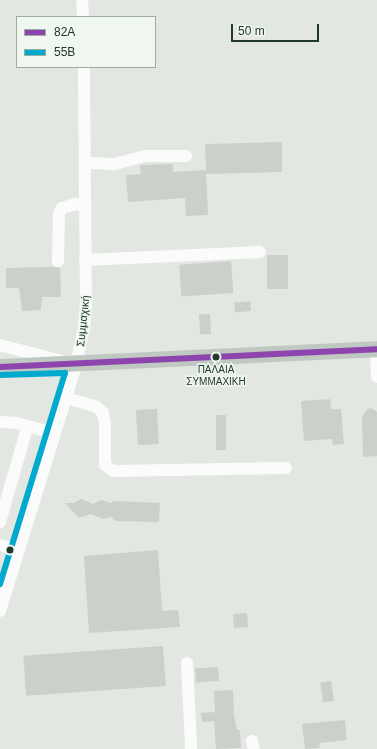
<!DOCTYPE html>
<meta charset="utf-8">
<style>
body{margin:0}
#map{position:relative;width:377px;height:749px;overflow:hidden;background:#e2e7e2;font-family:Arial,sans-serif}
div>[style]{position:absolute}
.building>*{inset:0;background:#cbd0cb;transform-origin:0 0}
.minor>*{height:12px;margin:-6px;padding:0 6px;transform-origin:6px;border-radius:6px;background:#fbfbfb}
.major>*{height:16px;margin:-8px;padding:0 8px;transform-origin:8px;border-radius:8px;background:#c0c8c2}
.bus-1>*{height:6px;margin:-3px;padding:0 3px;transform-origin:3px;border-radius:3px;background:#8e44ad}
.bus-2>*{height:6px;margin:-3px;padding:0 3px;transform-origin:3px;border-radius:3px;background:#00a9ce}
.dots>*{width:11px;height:11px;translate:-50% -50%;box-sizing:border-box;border:2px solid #eff7f0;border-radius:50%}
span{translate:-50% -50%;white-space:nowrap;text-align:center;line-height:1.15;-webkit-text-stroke:3px #eff7f0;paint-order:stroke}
.bus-label{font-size:10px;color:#21392a}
.street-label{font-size:11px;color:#21392a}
.legend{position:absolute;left:16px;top:16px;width:140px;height:52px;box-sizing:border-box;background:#eff7f0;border:1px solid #9daba1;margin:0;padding:5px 7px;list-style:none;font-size:12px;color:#21392a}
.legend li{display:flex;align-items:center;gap:8px;height:20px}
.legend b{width:20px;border:1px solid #9daba1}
.scale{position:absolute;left:231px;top:24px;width:88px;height:18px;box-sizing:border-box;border:2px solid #21392a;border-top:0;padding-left:5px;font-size:12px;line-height:14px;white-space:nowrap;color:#21392a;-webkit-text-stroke:3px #eff7f0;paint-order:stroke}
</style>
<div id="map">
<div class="building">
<div style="clip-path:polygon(282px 142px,282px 172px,206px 174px,208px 215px,186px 216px,185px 198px,128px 202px,126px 175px,141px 174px,140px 165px,173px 164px,173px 172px,206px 170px,205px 144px)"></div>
<div style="left:267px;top:255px;width:21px;height:34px"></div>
<div style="left:231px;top:261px;width:32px;height:52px;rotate:86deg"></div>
<div style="clip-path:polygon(53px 267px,60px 268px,61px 297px,42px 297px,41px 310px,22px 311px,19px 288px,6px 288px,6px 268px)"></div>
<div style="left:250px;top:301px;width:10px;height:16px;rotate:84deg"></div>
<div style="left:210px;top:314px;width:20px;height:11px;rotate:87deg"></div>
<div style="clip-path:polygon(330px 399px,331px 409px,341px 409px,344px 444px,333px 445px,332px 439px,304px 441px,301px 401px)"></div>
<div style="clip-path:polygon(371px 408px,377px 412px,377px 456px,363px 457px,362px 418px,366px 410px)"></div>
<div style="left:157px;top:409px;width:35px;height:21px;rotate:87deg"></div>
<div style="left:216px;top:415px;width:10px;height:35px"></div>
<div style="clip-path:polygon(81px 499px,93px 504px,101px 500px,110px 503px,115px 501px,160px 503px,159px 522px,115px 521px,111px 517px,103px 519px,91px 514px,79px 518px,65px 503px,74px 503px)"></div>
<div style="clip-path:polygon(158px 550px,162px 611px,178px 610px,180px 627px,89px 633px,84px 556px)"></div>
<div style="left:247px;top:613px;width:14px;height:14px;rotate:86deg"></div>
<div style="left:163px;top:646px;width:40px;height:140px;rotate:86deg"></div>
<div style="left:218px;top:667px;width:14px;height:23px;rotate:86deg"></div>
<div style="left:331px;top:681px;width:20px;height:11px;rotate:81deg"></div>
<div style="clip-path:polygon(233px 690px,234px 715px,237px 730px,240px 730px,241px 748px,216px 749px,214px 721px,202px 722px,201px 713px,215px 712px,214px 691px)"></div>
<div style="clip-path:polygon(345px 720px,347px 740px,319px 743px,320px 748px,305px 749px,302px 724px)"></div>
</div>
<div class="minor">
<div style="left:82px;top:0;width:17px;rotate:87deg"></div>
<div style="left:85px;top:163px;width:30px;rotate:2deg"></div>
<div style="left:115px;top:164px;width:31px;rotate:-15deg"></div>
<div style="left:145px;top:156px;width:41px"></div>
<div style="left:85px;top:260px;width:175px;rotate:-2.6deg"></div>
<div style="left:58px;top:261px;width:48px;rotate:-88.8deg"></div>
<div style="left:59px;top:213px;width:6px;rotate:-59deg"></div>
<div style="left:62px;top:208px;width:14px;rotate:-17deg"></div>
<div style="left:75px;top:204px;width:10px;rotate:11deg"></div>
<div style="left:0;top:345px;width:64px;rotate:14.5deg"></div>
<div style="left:376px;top:349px;width:28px;rotate:88deg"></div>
<div style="left:66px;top:398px;width:32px;rotate:16deg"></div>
<div style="left:97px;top:407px;width:8px;rotate:45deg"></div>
<div style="left:103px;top:413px;width:10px;rotate:79deg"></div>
<div style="left:105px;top:423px;width:42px;rotate:90deg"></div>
<div style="left:105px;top:465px;width:10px;rotate:37deg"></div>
<div style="left:113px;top:471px;width:173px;rotate:-1deg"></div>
<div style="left:0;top:422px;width:17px;rotate:3deg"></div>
<div style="left:17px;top:423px;width:38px;rotate:15deg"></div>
<div style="left:0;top:522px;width:98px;rotate:-74deg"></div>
<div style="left:0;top:545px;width:18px;rotate:13deg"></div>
<div style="left:0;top:611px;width:257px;rotate:-72.8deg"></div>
<div style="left:76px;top:365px;width:40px;rotate:-78deg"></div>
<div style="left:84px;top:326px;width:22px;rotate:-85deg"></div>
<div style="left:86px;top:304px;width:237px;rotate:-90.5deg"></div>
<div style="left:187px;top:663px;width:86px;rotate:87.3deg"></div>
<div style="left:252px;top:741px;width:8px;rotate:76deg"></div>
</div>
<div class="major">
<div style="left:0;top:367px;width:377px;rotate:-2.7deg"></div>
</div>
<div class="bus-1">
<div style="left:0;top:367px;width:377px;rotate:-2.7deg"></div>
</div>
<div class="bus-2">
<div style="left:0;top:584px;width:221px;rotate:-72.9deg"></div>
<div style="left:65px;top:373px;width:65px;rotate:178.2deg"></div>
</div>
<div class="dots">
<div style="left:216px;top:357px;background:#21392a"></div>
<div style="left:10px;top:550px;background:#21392a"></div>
</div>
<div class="bus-label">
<span style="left:216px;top:375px">ΠΑΛΑΙΑ<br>ΣΥΜΜΑΧΙΚΗ</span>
</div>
<div class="street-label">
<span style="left:83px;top:321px;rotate:-84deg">Συμμαχική</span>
</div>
<ul class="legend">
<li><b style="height:5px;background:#8e44ad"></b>82Α</li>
<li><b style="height:5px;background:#00a9ce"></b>55Β</li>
</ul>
<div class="scale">50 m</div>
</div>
